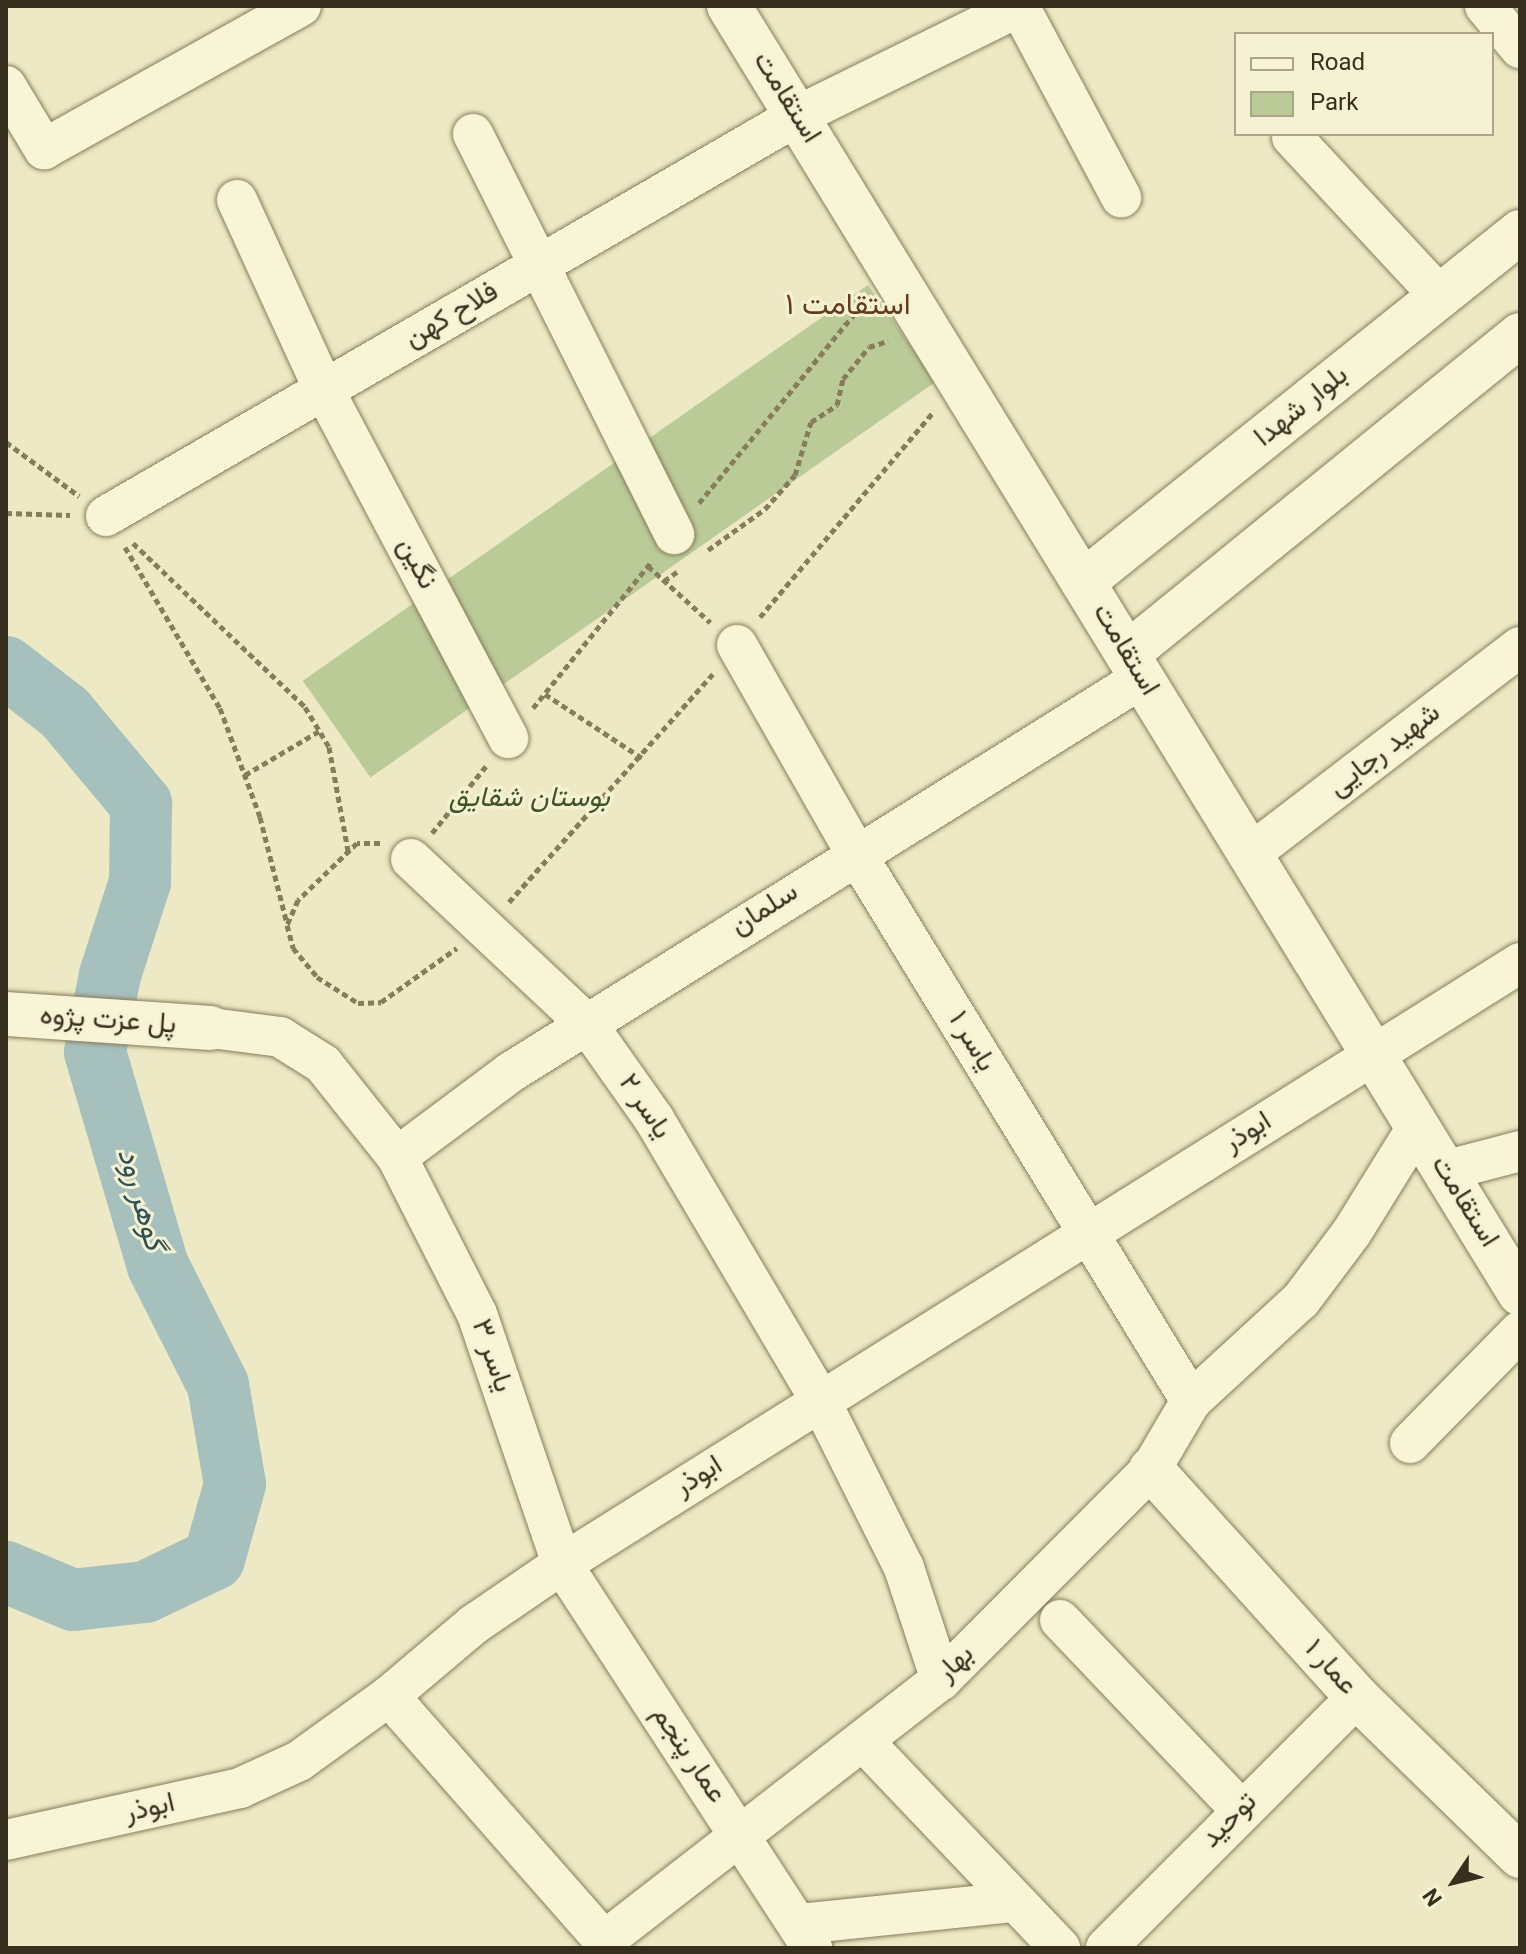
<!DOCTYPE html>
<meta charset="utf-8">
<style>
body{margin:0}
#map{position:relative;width:1526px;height:1954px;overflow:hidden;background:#ede9c4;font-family:Georgia,Vazirmatn,serif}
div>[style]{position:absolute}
.green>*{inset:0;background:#bacb98;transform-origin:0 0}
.river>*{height:62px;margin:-31px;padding:0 31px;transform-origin:31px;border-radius:31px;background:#a6c0be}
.path>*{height:5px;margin-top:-2.5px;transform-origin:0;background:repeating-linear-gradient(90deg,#877c5b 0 6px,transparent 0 10px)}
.roads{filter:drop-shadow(0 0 2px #877c5b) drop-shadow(0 0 2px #877c5b)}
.street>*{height:40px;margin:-20px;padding:0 20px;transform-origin:20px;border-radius:20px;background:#f8f5d7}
.secondary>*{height:44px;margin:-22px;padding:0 22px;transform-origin:22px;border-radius:22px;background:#f8f5d7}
span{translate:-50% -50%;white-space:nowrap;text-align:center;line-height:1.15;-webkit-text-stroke:6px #f5f2d3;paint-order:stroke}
.street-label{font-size:28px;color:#37301e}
.park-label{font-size:28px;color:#3e5326;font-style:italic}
.neighbourhood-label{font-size:30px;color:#633c1f}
.water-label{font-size:30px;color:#2e5157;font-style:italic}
.frame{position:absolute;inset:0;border:8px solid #37301e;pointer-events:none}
.legend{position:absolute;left:1234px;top:32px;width:260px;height:104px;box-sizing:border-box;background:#f5f2d3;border:2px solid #a9a48b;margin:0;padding:10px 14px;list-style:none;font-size:24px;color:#37301e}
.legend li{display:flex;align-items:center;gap:16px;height:40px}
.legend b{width:40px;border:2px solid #a9a48b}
.north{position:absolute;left:1414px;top:1842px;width:80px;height:80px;-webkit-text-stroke:6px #f5f2d3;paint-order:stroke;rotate:235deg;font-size:22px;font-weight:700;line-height:32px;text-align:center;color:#37301e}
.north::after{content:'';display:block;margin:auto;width:28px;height:36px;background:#37301e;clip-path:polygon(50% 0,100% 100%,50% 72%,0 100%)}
</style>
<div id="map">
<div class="green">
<div style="left:868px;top:285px;width:118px;height:690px;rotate:55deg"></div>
</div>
<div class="river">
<div style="left:6px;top:667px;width:75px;rotate:37.9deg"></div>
<div style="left:65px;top:713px;width:119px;rotate:50.1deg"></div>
<div style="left:141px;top:804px;width:78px;rotate:90.7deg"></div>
<div style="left:140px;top:882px;width:98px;rotate:107.9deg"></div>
<div style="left:110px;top:975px;width:78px;rotate:101deg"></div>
<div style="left:95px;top:1052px;width:223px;rotate:73.6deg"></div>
<div style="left:158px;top:1266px;width:133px;rotate:63.2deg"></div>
<div style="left:218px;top:1385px;width:100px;rotate:80.3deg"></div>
<div style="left:235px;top:1484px;width:78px;rotate:105.6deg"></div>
<div style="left:214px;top:1559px;width:76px;rotate:154.4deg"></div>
<div style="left:145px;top:1592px;width:72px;rotate:173.7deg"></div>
<div style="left:73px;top:1600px;width:73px;rotate:-157.3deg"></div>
</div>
<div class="path">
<div style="left:6px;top:442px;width:91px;rotate:36.5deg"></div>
<div style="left:699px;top:503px;width:261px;rotate:-50.6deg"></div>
<div style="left:6px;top:513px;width:64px;rotate:1.8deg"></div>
<div style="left:133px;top:543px;width:238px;rotate:43.6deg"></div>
<div style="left:305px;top:707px;width:47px;rotate:59deg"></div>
<div style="left:329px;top:747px;width:106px;rotate:79.6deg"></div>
<div style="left:125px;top:547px;width:187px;rotate:59.5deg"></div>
<div style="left:220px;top:708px;width:116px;rotate:69.8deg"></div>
<div style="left:260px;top:817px;width:110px;rotate:75.8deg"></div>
<div style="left:708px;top:550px;width:70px;rotate:-35.7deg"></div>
<div style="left:765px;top:509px;width:45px;rotate:-48.6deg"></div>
<div style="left:795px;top:475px;width:55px;rotate:-73.2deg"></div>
<div style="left:811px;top:422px;width:31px;rotate:-33deg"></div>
<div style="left:837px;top:405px;width:27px;rotate:-77deg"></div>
<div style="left:843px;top:379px;width:41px;rotate:-50.9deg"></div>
<div style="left:869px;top:347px;width:20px;rotate:-18deg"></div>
<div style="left:648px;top:566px;width:84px;rotate:42.1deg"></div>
<div style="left:664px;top:581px;width:16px;rotate:-35deg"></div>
<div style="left:760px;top:617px;width:270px;rotate:-49.8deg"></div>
<div style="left:545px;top:694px;width:116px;rotate:33.4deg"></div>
<div style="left:533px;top:708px;width:189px;rotate:-51deg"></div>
<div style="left:245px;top:775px;width:86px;rotate:-30.7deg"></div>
<div style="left:432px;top:833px;width:86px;rotate:-51.1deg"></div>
<div style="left:380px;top:843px;width:23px;rotate:180deg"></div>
<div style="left:357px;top:843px;width:82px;rotate:136deg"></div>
<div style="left:298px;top:900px;width:27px;rotate:114deg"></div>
<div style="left:287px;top:925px;width:24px;rotate:75deg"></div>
<div style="left:293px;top:948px;width:38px;rotate:50deg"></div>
<div style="left:317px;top:977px;width:49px;rotate:32.4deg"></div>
<div style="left:358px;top:1003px;width:23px;rotate:-2deg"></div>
<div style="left:381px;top:1002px;width:93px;rotate:-35.4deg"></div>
<div style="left:509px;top:902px;width:306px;rotate:-48.2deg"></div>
</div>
<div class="roads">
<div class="street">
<div style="left:1019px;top:6px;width:217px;rotate:61.9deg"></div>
<div style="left:1485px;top:6px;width:55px;rotate:50.2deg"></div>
<div style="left:6px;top:86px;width:74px;rotate:58.9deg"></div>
<div style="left:44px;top:149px;width:294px;rotate:-29.1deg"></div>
<div style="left:473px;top:134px;width:448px;rotate:63.3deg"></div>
<div style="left:1292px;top:137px;width:217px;rotate:47.1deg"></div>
<div style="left:237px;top:200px;width:209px;rotate:65.4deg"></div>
<div style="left:324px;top:390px;width:394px;rotate:62.1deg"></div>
<div style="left:106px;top:516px;width:798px;rotate:-30.07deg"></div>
<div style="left:797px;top:116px;width:250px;rotate:-26.2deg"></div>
<div style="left:737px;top:645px;width:238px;rotate:60.3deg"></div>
<div style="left:855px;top:852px;width:644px;rotate:58.53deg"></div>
<div style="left:1250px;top:854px;width:340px;rotate:-37.5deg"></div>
<div style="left:411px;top:859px;width:241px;rotate:43.2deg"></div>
<div style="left:587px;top:1024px;width:116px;rotate:54.8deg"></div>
<div style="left:654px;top:1119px;width:326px;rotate:59.4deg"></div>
<div style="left:820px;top:1400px;width:188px;rotate:63.4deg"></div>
<div style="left:904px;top:1568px;width:118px;rotate:71.7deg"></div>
<div style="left:211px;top:1028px;width:70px;rotate:7.4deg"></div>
<div style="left:280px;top:1037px;width:51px;rotate:32.1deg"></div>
<div style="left:323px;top:1064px;width:119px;rotate:51.5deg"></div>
<div style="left:397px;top:1157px;width:176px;rotate:63deg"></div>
<div style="left:477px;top:1314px;width:264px;rotate:71.2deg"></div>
<div style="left:562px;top:1564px;width:458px;rotate:56.9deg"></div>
<div style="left:397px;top:1157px;width:142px;rotate:-36.7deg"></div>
<div style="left:511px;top:1072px;width:744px;rotate:-31.98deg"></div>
<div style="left:1444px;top:1171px;width:79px;rotate:-14.7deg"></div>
<div style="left:1410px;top:1443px;width:157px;rotate:-45.5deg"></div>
<div style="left:1060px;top:1620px;width:261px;rotate:46.4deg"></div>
<div style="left:389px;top:1696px;width:326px;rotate:48.7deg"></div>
<div style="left:604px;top:1941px;width:426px;rotate:-37.8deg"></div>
<div style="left:941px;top:1680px;width:298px;rotate:-45.1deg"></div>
<div style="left:1151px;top:1469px;width:79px;rotate:-59.5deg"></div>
<div style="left:1191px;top:1401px;width:149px;rotate:-42.6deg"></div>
<div style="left:1301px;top:1300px;width:85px;rotate:-53.1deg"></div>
<div style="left:1352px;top:1232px;width:123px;rotate:-58.2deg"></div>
<div style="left:863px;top:1741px;width:286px;rotate:46.4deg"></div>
<div style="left:6px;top:1840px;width:240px;rotate:-12.5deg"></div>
<div style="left:240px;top:1788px;width:65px;rotate:-24.6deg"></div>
<div style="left:299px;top:1761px;width:111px;rotate:-35.8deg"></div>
<div style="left:389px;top:1696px;width:110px;rotate:-40.2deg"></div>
<div style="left:473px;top:1625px;width:108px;rotate:-34.4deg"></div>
<div style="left:562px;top:1564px;width:1131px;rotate:-32.1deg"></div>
<div style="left:800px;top:1924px;width:213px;rotate:-5.9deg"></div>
<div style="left:1106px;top:1948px;width:355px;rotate:-45deg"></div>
</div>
<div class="secondary">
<div style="left:729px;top:6px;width:1511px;rotate:58.44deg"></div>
<div style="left:1083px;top:582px;width:560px;rotate:-38.69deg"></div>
<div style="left:1127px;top:654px;width:506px;rotate:-39.07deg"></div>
<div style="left:6px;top:1014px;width:205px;rotate:3.9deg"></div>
<div style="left:1151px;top:1469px;width:307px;rotate:47.9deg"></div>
<div style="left:1357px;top:1697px;width:228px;rotate:44.3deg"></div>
</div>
</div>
<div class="street-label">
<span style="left:786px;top:98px;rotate:58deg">استقامت</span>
<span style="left:452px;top:316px;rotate:-30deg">فلاح کهن</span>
<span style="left:1302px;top:407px;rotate:-39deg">بلوار شهدا</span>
<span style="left:416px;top:564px;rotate:62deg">نگین</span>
<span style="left:1125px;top:650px;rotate:59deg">استقامت</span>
<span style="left:1385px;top:751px;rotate:-38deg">شهید رجایی</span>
<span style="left:765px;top:910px;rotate:-33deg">سلمان</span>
<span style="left:108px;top:1021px;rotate:4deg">پل عزت پژوه</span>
<span style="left:971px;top:1042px;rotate:59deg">یاسر ۱</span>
<span style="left:644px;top:1107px;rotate:56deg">یاسر ۲</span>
<span style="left:1248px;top:1133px;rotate:-32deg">ابوذر</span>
<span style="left:1464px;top:1202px;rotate:58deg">استقامت</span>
<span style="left:491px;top:1356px;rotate:71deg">یاسر ۳</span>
<span style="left:699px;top:1477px;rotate:-32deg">ابوذر</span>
<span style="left:956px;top:1664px;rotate:-44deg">بهار</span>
<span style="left:1330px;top:1668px;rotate:48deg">عمار ۱</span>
<span style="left:688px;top:1755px;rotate:56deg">عمار پنجم</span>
<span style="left:150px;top:1809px;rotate:-13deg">ابوذر</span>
<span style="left:1230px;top:1821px;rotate:-45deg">توحید</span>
</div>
<div class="park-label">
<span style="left:529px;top:799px">بوستان شقایق</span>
</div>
<div class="neighbourhood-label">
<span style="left:848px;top:307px">استقامت ۱</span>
</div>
<div class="water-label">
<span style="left:139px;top:1200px;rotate:74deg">گوهر رود</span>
</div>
<div class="frame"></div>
<ul class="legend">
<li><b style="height:10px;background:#f8f5d7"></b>Road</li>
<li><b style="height:22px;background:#bacb98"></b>Park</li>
</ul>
<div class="north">N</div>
</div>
